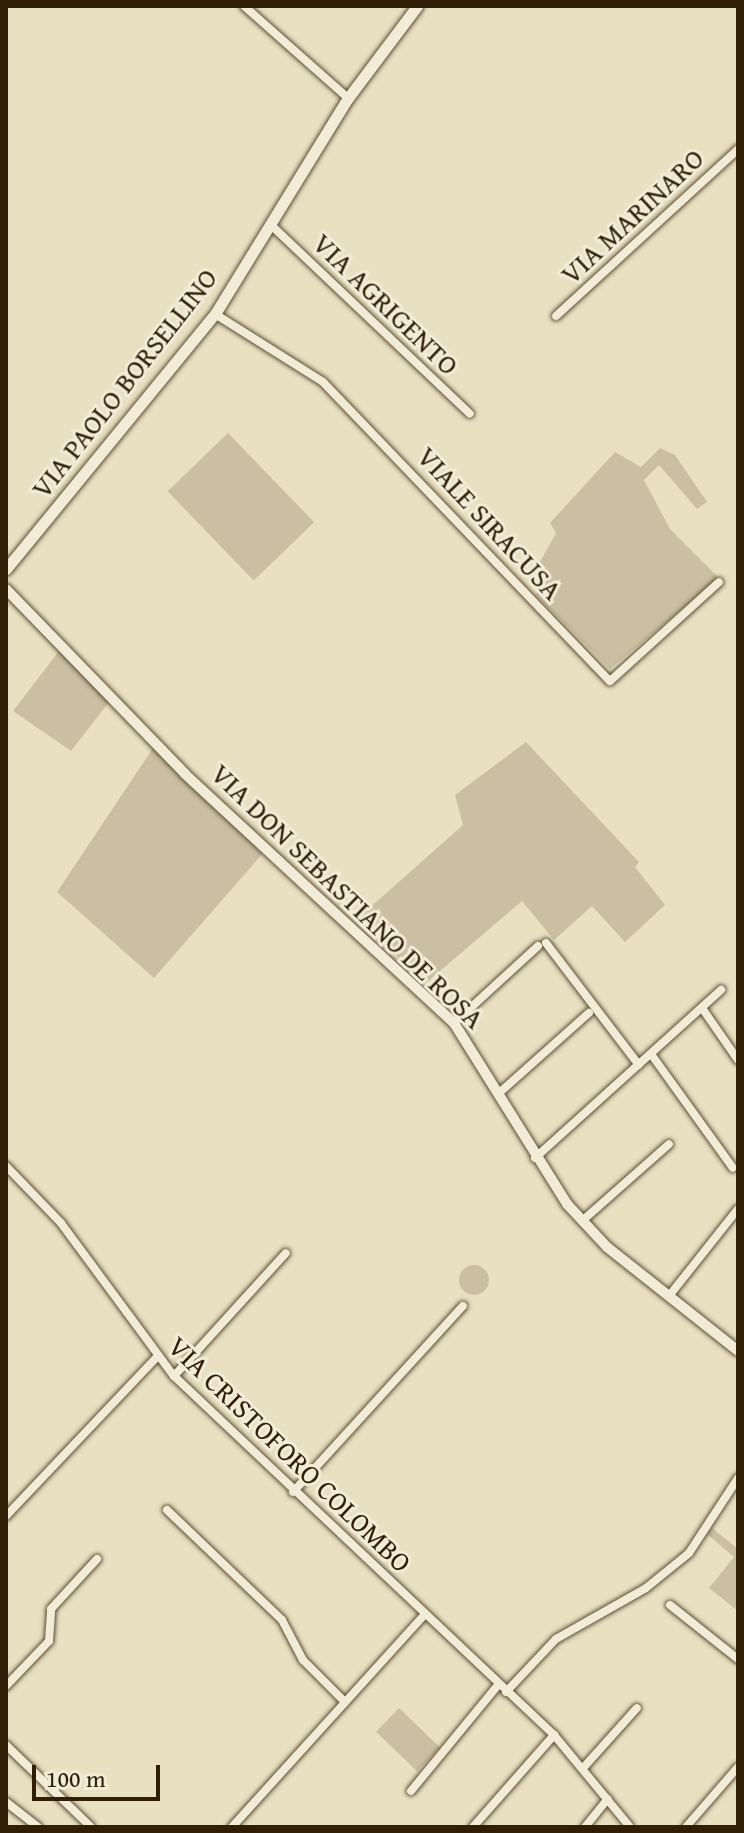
<!DOCTYPE html>
<style>
body{margin:0}
#map{position:relative;width:744px;height:1833px;overflow:hidden;background:#e9e0c2;font-family:"Gentium Book Plus",serif}
div>[style]{position:absolute}
.green>*{inset:0;background:#cabfa2;transform-origin:0 0}
.round{border-radius:50%}
.roads{filter:drop-shadow(0 0 2px #5e4f35) drop-shadow(0 0 2px #5e4f35)}
.minor>*{height:8px;margin:-4px;padding:0 4px;transform-origin:4px;border-radius:4px;background:#f1ebd7}
.tertiary>*{height:10px;margin:-5px;padding:0 5px;transform-origin:5px;border-radius:5px;background:#f1ebd7}
.secondary>*{height:11px;margin:-5.5px;padding:0 5.5px;transform-origin:5.5px;border-radius:5.5px;background:#f1ebd7}
span{translate:-50% -50%;white-space:nowrap;text-align:center;line-height:1.15;-webkit-text-stroke:6px #f1ebd7;paint-order:stroke}
.street-label{font-size:28px;color:#301f06}
.frame{position:absolute;inset:0;border:8px solid #301f06;pointer-events:none}
.scale{position:absolute;left:32px;top:1765px;width:128px;height:36px;box-sizing:border-box;border:4px solid #301f06;border-top:0;padding-left:10px;font-size:24px;line-height:28px;white-space:nowrap;color:#301f06;-webkit-text-stroke:6px #f1ebd7;paint-order:stroke}
</style>
<div id="map">
<div class="green">
<div style="left:228px;top:433px;width:124px;height:84px;rotate:46deg"></div>
<div style="clip-path:polygon(660px 448px,675px 455px,707px 502px,697px 509px,659px 465px,644px 480px,670px 529px,719px 578px,610px 669px,536px 595px,542px 580px,536px 569px,556px 533px,550px 523px,615px 452px,641px 467px)"></div>
<div style="clip-path:polygon(59px 651px,109px 702px,71px 751px,13px 711px)"></div>
<div style="clip-path:polygon(526px 742px,639px 862px,635px 867px,665px 905px,625px 942px,592px 906px,554px 940px,522px 901px,426px 983px,357px 919px,463px 825px,455px 795px)"></div>
<div style="clip-path:polygon(153px 748px,264px 852px,154px 978px,57px 892px)"></div>
<div class="round" style="left:459px;top:1265px;width:30px;height:30px"></div>
<div style="clip-path:polygon(712px 1528px,738px 1549px,738px 1611px,709px 1588px,734px 1557px,707px 1534px)"></div>
<div style="left:399px;top:1708px;width:57px;height:33px;rotate:44deg"></div>
</div>
<div class="roads">
<div class="minor">
<div style="left:244px;top:6px;width:139px;rotate:41.5deg"></div>
<div style="left:271px;top:225px;width:274px;rotate:43.5deg"></div>
<div style="left:215px;top:314px;width:128px;rotate:32.2deg"></div>
<div style="left:323px;top:382px;width:414px;rotate:46.2deg"></div>
<div style="left:610px;top:681px;width:147px;rotate:-42.2deg"></div>
<div style="left:556px;top:316px;width:247px;rotate:-42.5deg"></div>
<div style="left:546px;top:943px;width:153px;rotate:52.7deg"></div>
<div style="left:702px;top:1008px;width:63px;rotate:55.3deg"></div>
<div style="left:454px;top:1023px;width:114px;rotate:-42.5deg"></div>
<div style="left:651px;top:1054px;width:140px;rotate:54.3deg"></div>
<div style="left:498px;top:1094px;width:122px;rotate:-41.7deg"></div>
<div style="left:535px;top:1158px;width:251px;rotate:-42.1deg"></div>
<div style="left:6px;top:1166px;width:79px;rotate:46deg"></div>
<div style="left:61px;top:1223px;width:190px;rotate:53.6deg"></div>
<div style="left:174px;top:1376px;width:523px;rotate:43.37deg"></div>
<div style="left:554px;top:1735px;width:119px;rotate:50.4deg"></div>
<div style="left:582px;top:1221px;width:116px;rotate:-41.5deg"></div>
<div style="left:669px;top:1296px;width:111px;rotate:-51.6deg"></div>
<div style="left:174px;top:1376px;width:166px;rotate:-47.7deg"></div>
<div style="left:293px;top:1492px;width:252px;rotate:-47.6deg"></div>
<div style="left:167px;top:1510px;width:159px;rotate:43.7deg"></div>
<div style="left:282px;top:1620px;width:45px;rotate:62.3deg"></div>
<div style="left:303px;top:1660px;width:59px;rotate:45deg"></div>
<div style="left:6px;top:1516px;width:219px;rotate:-46.5deg"></div>
<div style="left:670px;top:1605px;width:87px;rotate:38.5deg"></div>
<div style="left:6px;top:1686px;width:62px;rotate:-46.3deg"></div>
<div style="left:49px;top:1641px;width:32px;rotate:-86deg"></div>
<div style="left:51px;top:1609px;width:68px;rotate:-47.4deg"></div>
<div style="left:506px;top:1692px;width:73px;rotate:-46.7deg"></div>
<div style="left:556px;top:1639px;width:103px;rotate:-29.5deg"></div>
<div style="left:646px;top:1588px;width:55px;rotate:-39.1deg"></div>
<div style="left:689px;top:1553px;width:90px;rotate:-56.8deg"></div>
<div style="left:6px;top:1745px;width:118px;rotate:44deg"></div>
<div style="left:584px;top:1767px;width:79px;rotate:-48.1deg"></div>
<div style="left:411px;top:1791px;width:137px;rotate:-50.6deg"></div>
<div style="left:6px;top:1802px;width:41px;rotate:38deg"></div>
<div style="left:232px;top:1827px;width:286px;rotate:-47.8deg"></div>
<div style="left:473px;top:1827px;width:123px;rotate:-48.6deg"></div>
<div style="left:585px;top:1827px;width:36px;rotate:-51deg"></div>
<div style="left:686px;top:1827px;width:79px;rotate:-49.1deg"></div>
</div>
<div class="tertiary">
<div style="left:6px;top:589px;width:257px;rotate:45.9deg"></div>
<div style="left:185px;top:774px;width:367px;rotate:42.8deg"></div>
<div style="left:454px;top:1023px;width:213px;rotate:58deg"></div>
<div style="left:567px;top:1204px;width:59px;rotate:47.1deg"></div>
<div style="left:607px;top:1247px;width:167px;rotate:38.4deg"></div>
</div>
<div class="secondary">
<div style="left:6px;top:569px;width:330px;rotate:-50.7deg"></div>
<div style="left:215px;top:314px;width:254px;rotate:-58.4deg"></div>
<div style="left:348px;top:98px;width:115px;rotate:-53.1deg"></div>
</div>
</div>
<div class="street-label">
<span style="left:632px;top:216px;rotate:-43deg">VIA MARINARO</span>
<span style="left:386px;top:304px;rotate:44deg">VIA AGRIGENTO</span>
<span style="left:124px;top:383px;rotate:-52deg">VIA PAOLO BORSELLINO</span>
<span style="left:490px;top:523px;rotate:47deg">VIALE SIRACUSA</span>
<span style="left:348px;top:896px;rotate:44deg">VIA DON SEBASTIANO DE ROSA</span>
<span style="left:290px;top:1454px;rotate:44deg">VIA CRISTOFORO COLOMBO</span>
</div>
<div class="frame"></div>
<div class="scale">100 m</div>
</div>
